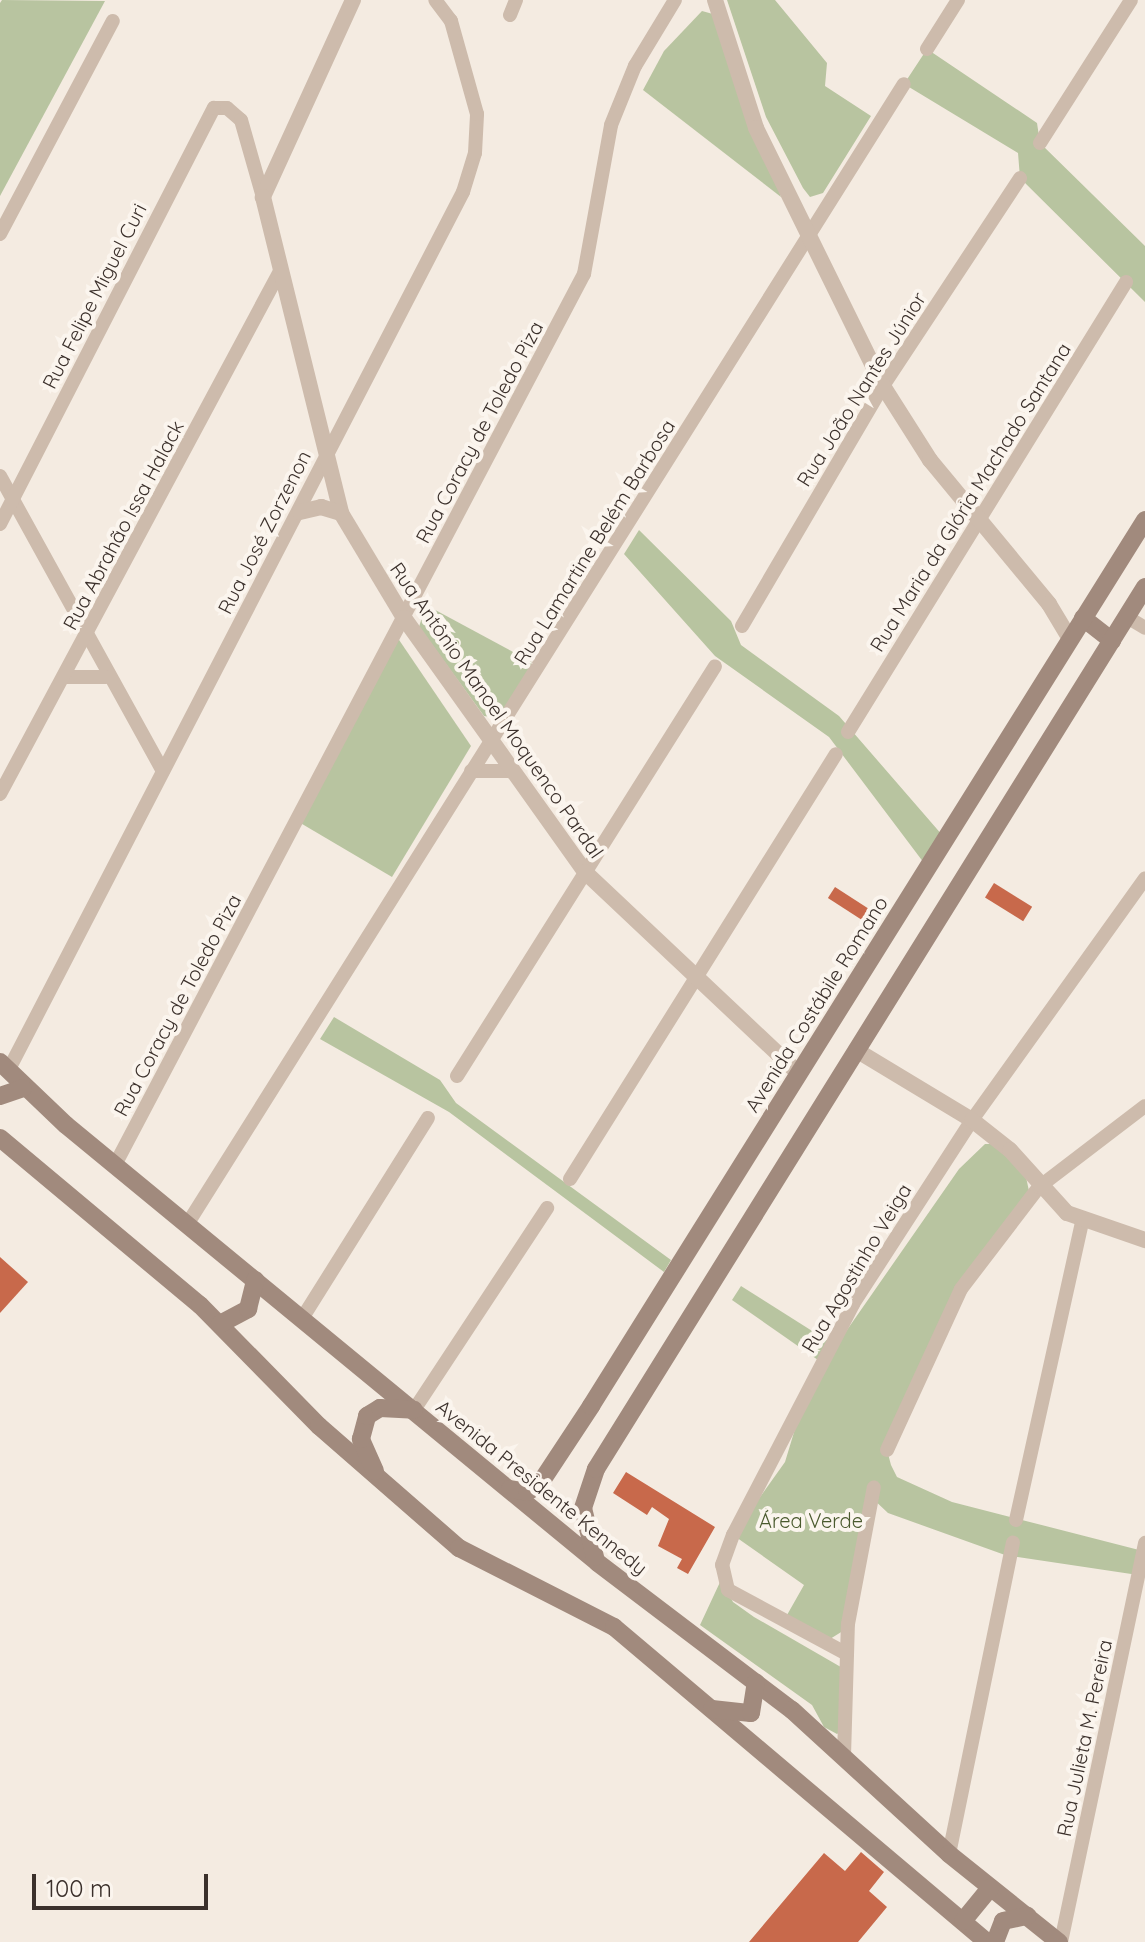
<!DOCTYPE html>
<meta charset="utf-8">
<style>
body{margin:0}
#map{position:relative;width:1145px;height:1942px;overflow:hidden;background:#f4ebe1;font-family:Quicksand,sans-serif}
div>[style]{position:absolute}
.green>*{inset:0;background:#b8c4a0}
.building>*{inset:0;background:#c8694b;transform-origin:0 0}
.minor>*{height:14px;margin:-7px;padding:0 7px;transform-origin:7px;border-radius:7px;background:#cdbbac}
.tertiary>*{height:16px;margin:-8px;padding:0 8px;transform-origin:8px;border-radius:8px;background:#cdbbac}
.secondary>*{height:18px;margin:-9px;padding:0 9px;transform-origin:9px;border-radius:9px;background:#a18a7d}
span{translate:-50% -50%;white-space:nowrap;text-align:center;line-height:1.15;-webkit-text-stroke:8px #fbf5ee;paint-order:stroke}
.street-label{font-size:20px;color:#3b302b}
.park-label{font-size:20px;color:#4a5a2e}
.scale{position:absolute;left:32px;top:1874px;width:176px;height:36px;box-sizing:border-box;border:4px solid #3b302b;border-top:0;padding-left:10px;font-size:24px;line-height:28px;white-space:nowrap;color:#3b302b;-webkit-text-stroke:6px #fbf5ee;paint-order:stroke}
</style>
<div id="map">
<div class="green">
<div style="clip-path:polygon(2px 0,105px 1px,0 196px,0 3px)"></div>
<div style="clip-path:polygon(727px 0,775px 0,827px 63px,825px 86px,871px 116px,823px 193px,810px 197px,803px 188px,766px 117px)"></div>
<div style="clip-path:polygon(702px 11px,720px 16px,781px 197px,643px 90px,664px 51px)"></div>
<div style="clip-path:polygon(927px 49px,1037px 123px,1040px 143px,1145px 246px,1145px 302px,1020px 178px,1018px 153px,904px 84px)"></div>
<div style="clip-path:polygon(639px 530px,731px 621px,741px 645px,839px 716px,943px 836px,924px 863px,829px 737px,715px 656px,624px 554px)"></div>
<div style="clip-path:polygon(426px 605px,539px 666px,506px 719px,484px 716px,419px 627px)"></div>
<div style="clip-path:polygon(393px 631px,471px 746px,392px 877px,297px 821px)"></div>
<div style="clip-path:polygon(334px 1017px,440px 1080px,456px 1103px,671px 1260px,664px 1272px,449px 1112px,320px 1039px)"></div>
<div style="clip-path:polygon(985px 1144px,995px 1144px,1026px 1177px,1029px 1191px,968px 1280px,887px 1450px,891px 1465px,897px 1477px,952px 1502px,1143px 1551px,1138px 1575px,1005px 1555px,888px 1513px,870px 1496px,846px 1629px,830px 1639px,787px 1615px,804px 1585px,733px 1535px,785px 1462px,808px 1386px,959px 1169px)"></div>
<div style="clip-path:polygon(741px 1286px,828px 1341px,818px 1360px,732px 1300px)"></div>
<div style="clip-path:polygon(721px 1580px,733px 1602px,754px 1617px,846px 1670px,845px 1728px,837px 1734px,824px 1727px,812px 1705px,700px 1625px)"></div>
</div>
<div class="building">
<div style="left:994px;top:883px;width:45px;height:17px;rotate:32deg"></div>
<div style="left:835px;top:887px;width:42px;height:13px;rotate:33deg"></div>
<div style="clip-path:polygon(0 1257px,28px 1282px,0 1313px)"></div>
<div style="clip-path:polygon(626px 1472px,715px 1527px,688px 1574px,677px 1568px,682px 1559px,658px 1546px,669px 1519px,652px 1507px,647px 1515px,613px 1493px)"></div>
<div style="clip-path:polygon(861px 1852px,884px 1872px,869px 1891px,887px 1907px,858px 1942px,749px 1942px,824px 1853px,845px 1871px)"></div>
</div>
<div class="minor">
<div style="left:510px;top:15px;width:16px;rotate:-68deg"></div>
<div style="left:927px;top:49px;width:58px;rotate:-57.7deg"></div>
<div style="left:1040px;top:143px;width:169px;rotate:-57.5deg"></div>
<div style="left:0;top:234px;width:241px;rotate:-62.1deg"></div>
<div style="left:0;top:476px;width:337px;rotate:61.1deg"></div>
<div style="left:0;top:524px;width:468px;rotate:-62.8deg"></div>
<div style="left:214px;top:108px;width:13px"></div>
<div style="left:227px;top:108px;width:18px;rotate:41deg"></div>
<div style="left:241px;top:120px;width:80px;rotate:74.1deg"></div>
<div style="left:1127px;top:617px;width:21px;rotate:31deg"></div>
<div style="left:742px;top:626px;width:278px;rotate:-59.6deg"></div>
<div style="left:883px;top:386px;width:249px;rotate:-56.6deg"></div>
<div style="left:65px;top:677px;width:41px"></div>
<div style="left:848px;top:732px;width:529px;rotate:-58.29deg"></div>
<div style="left:471px;top:771px;width:42px"></div>
<div style="left:0;top:794px;width:591px;rotate:-61.83deg"></div>
<div style="left:8px;top:1071px;width:990px;rotate:-62.63deg"></div>
<div style="left:463px;top:192px;width:41px;rotate:-72.9deg"></div>
<div style="left:475px;top:153px;width:39px;rotate:-87deg"></div>
<div style="left:477px;top:114px;width:97px;rotate:-105.6deg"></div>
<div style="left:451px;top:21px;width:26px;rotate:-127deg"></div>
<div style="left:457px;top:1076px;width:484px;rotate:-57.8deg"></div>
<div style="left:116px;top:1163px;width:1005px;rotate:-62.24deg"></div>
<div style="left:584px;top:274px;width:151px;rotate:-79.7deg"></div>
<div style="left:611px;top:125px;width:64px;rotate:-67.9deg"></div>
<div style="left:635px;top:66px;width:77px;rotate:-58.8deg"></div>
<div style="left:570px;top:1179px;width:501px;rotate:-57.96deg"></div>
<div style="left:188px;top:1223px;width:1345px;rotate:-57.85deg"></div>
<div style="left:303px;top:1317px;width:235px;rotate:-57.9deg"></div>
<div style="left:414px;top:1410px;width:242px;rotate:-56.6deg"></div>
<div style="left:887px;top:1450px;width:177px;rotate:-65.3deg"></div>
<div style="left:961px;top:1289px;width:128px;rotate:-52.6deg"></div>
<div style="left:1039px;top:1187px;width:133px;rotate:-37.4deg"></div>
<div style="left:1016px;top:1520px;width:304px;rotate:-77.5deg"></div>
<div style="left:847px;top:1654px;width:135px;rotate:-151.7deg"></div>
<div style="left:728px;top:1590px;width:26px;rotate:-103deg"></div>
<div style="left:722px;top:1565px;width:32px;rotate:-70deg"></div>
<div style="left:733px;top:1535px;width:260px;rotate:-62.5deg"></div>
<div style="left:853px;top:1304px;width:219px;rotate:-57.1deg"></div>
<div style="left:972px;top:1120px;width:297px;rotate:-54.4deg"></div>
<div style="left:844px;top:1756px;width:132px;rotate:-88.3deg"></div>
<div style="left:848px;top:1624px;width:139px;rotate:-79.3deg"></div>
<div style="left:949px;top:1854px;width:318px;rotate:-78.4deg"></div>
<div style="left:1061px;top:1942px;width:408px;rotate:-78.1deg"></div>
</div>
<div class="tertiary">
<div style="left:353px;top:0;width:217px;rotate:114.6deg"></div>
<div style="left:263px;top:197px;width:325px;rotate:76.1deg"></div>
<div style="left:341px;top:513px;width:122px;rotate:59deg"></div>
<div style="left:404px;top:618px;width:312px;rotate:54.5deg"></div>
<div style="left:585px;top:872px;width:291px;rotate:43.3deg"></div>
<div style="left:715px;top:0;width:134px;rotate:72.2deg"></div>
<div style="left:756px;top:128px;width:288px;rotate:63.8deg"></div>
<div style="left:883px;top:386px;width:88px;rotate:57.6deg"></div>
<div style="left:930px;top:460px;width:187px;rotate:50.4deg"></div>
<div style="left:1049px;top:604px;width:41px;rotate:59deg"></div>
<div style="left:300px;top:512px;width:22px;rotate:-13deg"></div>
<div style="left:321px;top:507px;width:21px;rotate:17deg"></div>
<div style="left:856px;top:1050px;width:135px;rotate:31.1deg"></div>
<div style="left:972px;top:1120px;width:48px;rotate:38.3deg"></div>
<div style="left:1010px;top:1150px;width:85px;rotate:47.9deg"></div>
<div style="left:1067px;top:1213px;width:83px;rotate:19.1deg"></div>
</div>
<div class="secondary">
<div style="left:1083px;top:618px;width:37px;rotate:38deg"></div>
<div style="left:0;top:1062px;width:91px;rotate:43.7deg"></div>
<div style="left:66px;top:1125px;width:689px;rotate:39.46deg"></div>
<div style="left:598px;top:1563px;width:243px;rotate:37.2deg"></div>
<div style="left:792px;top:1710px;width:213px;rotate:42.5deg"></div>
<div style="left:949px;top:1854px;width:141px;rotate:38.7deg"></div>
<div style="left:0;top:1096px;width:24px;rotate:-19deg"></div>
<div style="left:0;top:1138px;width:261px;rotate:39.9deg"></div>
<div style="left:200px;top:1305px;width:170px;rotate:45.5deg"></div>
<div style="left:319px;top:1426px;width:186px;rotate:41.1deg"></div>
<div style="left:459px;top:1548px;width:174px;rotate:27deg"></div>
<div style="left:614px;top:1627px;width:488px;rotate:40.2deg"></div>
<div style="left:220px;top:1324px;width:32px;rotate:-28deg"></div>
<div style="left:248px;top:1309px;width:30px;rotate:-76deg"></div>
<div style="left:375px;top:1471px;width:35px;rotate:-114deg"></div>
<div style="left:361px;top:1439px;width:24px;rotate:-75deg"></div>
<div style="left:367px;top:1416px;width:15px;rotate:-32deg"></div>
<div style="left:380px;top:1408px;width:34px;rotate:3deg"></div>
<div style="left:510px;top:1489px;width:17px;rotate:10deg"></div>
<div style="left:527px;top:1492px;width:14px;rotate:-30deg"></div>
<div style="left:539px;top:1485px;width:95px;rotate:-56.6deg"></div>
<div style="left:591px;top:1406px;width:1045px;rotate:-57.98deg"></div>
<div style="left:595px;top:1557px;width:50px;rotate:-103.8deg"></div>
<div style="left:583px;top:1508px;width:41px;rotate:-71.6deg"></div>
<div style="left:596px;top:1469px;width:1039px;rotate:-58.1deg"></div>
<div style="left:712px;top:1709px;width:39px;rotate:6deg"></div>
<div style="left:751px;top:1713px;width:31px;rotate:-81deg"></div>
<div style="left:963px;top:1921px;width:43px;rotate:-50.7deg"></div>
<div style="left:995px;top:1942px;width:22px;rotate:-69deg"></div>
<div style="left:1003px;top:1921px;width:25px;rotate:-12deg"></div>
</div>
<div class="street-label">
<span style="left:94px;top:296px;rotate:-63deg">Rua Felipe Miguel Curi</span>
<span style="left:861px;top:389px;rotate:-58deg">Rua João Nantes Júnior</span>
<span style="left:479px;top:432px;rotate:-62deg">Rua Coracy de Toledo Piza</span>
<span style="left:970px;top:497px;rotate:-58deg">Rua Maria da Glória Machado Santana</span>
<span style="left:123px;top:525px;rotate:-62deg">Rua Abrahão Issa Halack</span>
<span style="left:264px;top:532px;rotate:-63deg">Rua José Zorzenon</span>
<span style="left:594px;top:542px;rotate:-58deg">Rua Lamartine Belém Barbosa</span>
<span style="left:497px;top:710px;rotate:55deg">Rua Antônio Manoel Moquenco Pardal</span>
<span style="left:816px;top:1004px;rotate:-58deg">Avenida Costábile Romano</span>
<span style="left:177px;top:1005px;rotate:-62deg">Rua Coracy de Toledo Piza</span>
<span style="left:856px;top:1268px;rotate:-59deg">Rua Agostinho Veiga</span>
<span style="left:542px;top:1487px;rotate:39deg">Avenida Presidente Kennedy</span>
<span style="left:1084px;top:1738px;rotate:-78deg">Rua Julieta M. Pereira</span>
</div>
<div class="park-label">
<span style="left:811px;top:1520px">Área Verde</span>
</div>
<div class="scale">100 m</div>
</div>
